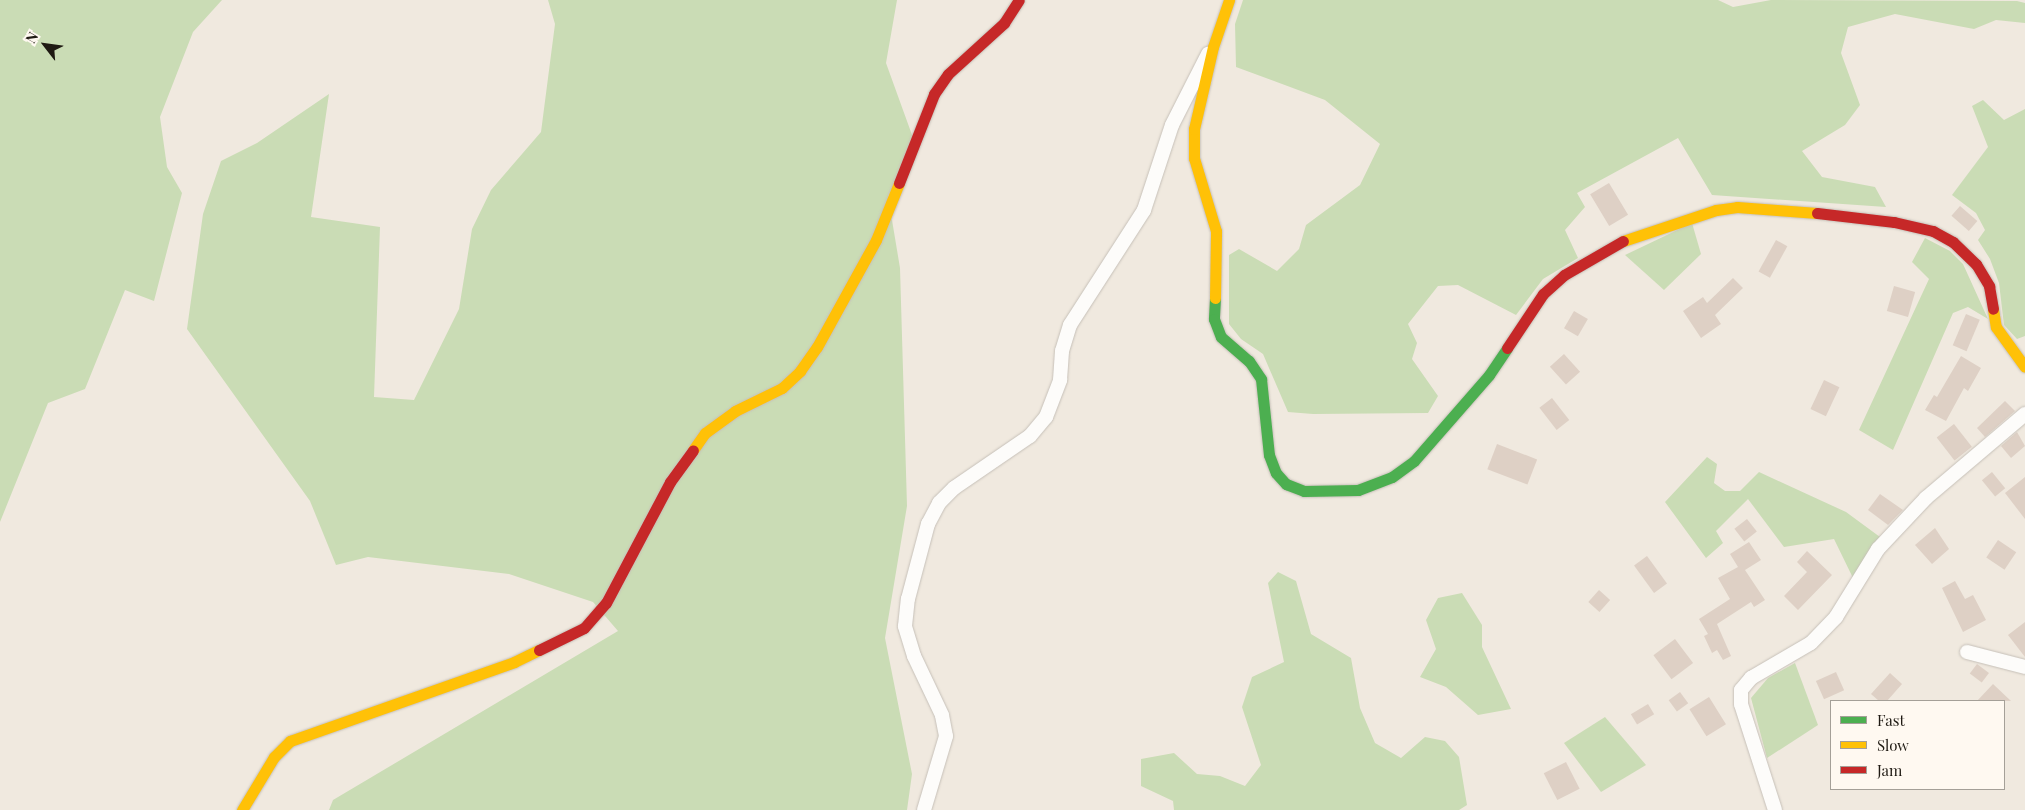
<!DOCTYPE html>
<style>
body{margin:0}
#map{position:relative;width:2025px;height:810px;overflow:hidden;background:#f0e9df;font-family:"Playfair Display",serif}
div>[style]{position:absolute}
.green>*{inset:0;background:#cadcb5}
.building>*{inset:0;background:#ded0c5;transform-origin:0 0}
.roads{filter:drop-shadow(0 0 1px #c6c0b8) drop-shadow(0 0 1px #c6c0b8)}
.street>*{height:14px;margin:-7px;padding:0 7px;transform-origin:7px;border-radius:7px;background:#fdfcfa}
.fast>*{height:11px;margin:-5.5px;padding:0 5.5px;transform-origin:5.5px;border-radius:5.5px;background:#4caf50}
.slow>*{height:11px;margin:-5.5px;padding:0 5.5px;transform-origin:5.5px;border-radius:5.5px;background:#ffc107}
.jam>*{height:11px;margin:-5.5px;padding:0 5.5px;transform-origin:5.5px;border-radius:5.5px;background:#c62828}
span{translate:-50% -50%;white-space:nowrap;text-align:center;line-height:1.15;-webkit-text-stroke:5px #fff9f1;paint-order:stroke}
.legend{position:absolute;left:1830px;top:700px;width:175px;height:90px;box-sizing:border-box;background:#fff9f1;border:1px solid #a5a098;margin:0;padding:6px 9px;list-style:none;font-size:15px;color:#1f1a13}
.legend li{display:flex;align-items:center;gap:10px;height:25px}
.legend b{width:25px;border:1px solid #a5a098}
.north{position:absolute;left:20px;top:20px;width:50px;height:50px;-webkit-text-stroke:4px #fff9f1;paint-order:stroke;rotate:300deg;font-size:14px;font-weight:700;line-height:20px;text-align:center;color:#1f1a13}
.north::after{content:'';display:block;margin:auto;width:18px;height:22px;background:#1f1a13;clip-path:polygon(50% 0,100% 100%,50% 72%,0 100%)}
</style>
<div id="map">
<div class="green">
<div style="clip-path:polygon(0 0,222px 0,193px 32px,160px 117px,167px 167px,182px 193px,154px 301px,125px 290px,85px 389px,48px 403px,0 522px)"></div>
<div style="clip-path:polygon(548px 0,897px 0,886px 63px,916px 146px,888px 196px,900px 268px,907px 506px,885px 638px,912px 774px,907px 810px,329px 810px,333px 800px,618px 631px,593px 602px,509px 574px,368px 557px,336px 565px,310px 501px,187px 329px,203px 214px,221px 161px,257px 143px,329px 94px,311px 217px,380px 227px,374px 397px,414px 400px,459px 309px,472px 229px,491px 190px,541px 132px,555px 24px)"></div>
<div style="clip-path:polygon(1243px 0,1718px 0,1733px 7px,1771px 0,2017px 1px,2025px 3px,2025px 23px,1996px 20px,1974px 29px,1895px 14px,1848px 27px,1841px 53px,1860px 105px,1845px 125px,1802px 151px,1822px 177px,1875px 187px,1886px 207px,1712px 195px,1678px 138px,1577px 193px,1585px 207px,1565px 230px,1578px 258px,1543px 279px,1516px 315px,1458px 285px,1438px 286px,1408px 324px,1417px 343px,1412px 359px,1438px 396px,1428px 413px,1313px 414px,1288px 412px,1263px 354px,1241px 339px,1229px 324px,1229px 255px,1239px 249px,1277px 271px,1299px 249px,1306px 225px,1360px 185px,1380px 144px,1325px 100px,1236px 67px,1235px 24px)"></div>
<div style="clip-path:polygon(1983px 100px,2004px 120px,2025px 109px,2025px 336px,2017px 339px,2004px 325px,1999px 283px,1990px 259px,1978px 240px,1985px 230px,1976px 213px,1952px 195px,1988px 147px,1972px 106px)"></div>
<div style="clip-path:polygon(1692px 223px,1701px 254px,1664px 290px,1625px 255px)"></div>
<div style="clip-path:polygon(1925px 238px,1950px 251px,1963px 264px,1988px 319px,1968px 307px,1953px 313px,1893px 450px,1859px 430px,1929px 279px,1912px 262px)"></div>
<div style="clip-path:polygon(1707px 457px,1717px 464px,1714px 483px,1725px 491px,1740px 491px,1759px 472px,1846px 512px,1880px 537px,1853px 578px,1834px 539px,1784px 547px,1748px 499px,1716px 531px,1723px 543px,1706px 558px,1665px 502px)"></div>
<div style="clip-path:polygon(1278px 572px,1296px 581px,1311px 634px,1351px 658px,1360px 708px,1375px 743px,1401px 758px,1425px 737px,1445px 741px,1459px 757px,1467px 805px,1459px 810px,1174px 810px,1173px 801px,1141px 786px,1141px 759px,1174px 753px,1197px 774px,1220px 776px,1245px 786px,1261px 765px,1242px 707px,1252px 677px,1284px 662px,1268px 583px)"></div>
<div style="clip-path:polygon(1462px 593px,1482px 625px,1482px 647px,1511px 709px,1478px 715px,1446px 687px,1420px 677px,1436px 649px,1426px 620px,1438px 598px)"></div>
<div style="clip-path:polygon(1795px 663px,1818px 725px,1767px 758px,1751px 698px,1768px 678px)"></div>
<div style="clip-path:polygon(1605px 717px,1646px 765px,1601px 792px,1564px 743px)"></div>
</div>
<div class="building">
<div style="left:1609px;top:183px;width:37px;height:22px;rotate:59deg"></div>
<div style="left:1960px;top:206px;width:23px;height:13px;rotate:41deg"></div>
<div style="left:1776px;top:240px;width:13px;height:36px;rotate:29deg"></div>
<div style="clip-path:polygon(1733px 278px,1743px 288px,1715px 315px,1721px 324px,1701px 338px,1683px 311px,1703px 297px,1707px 303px)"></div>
<div style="left:1894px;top:286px;width:22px;height:26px;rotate:16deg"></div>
<div style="left:1574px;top:311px;width:16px;height:20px;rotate:30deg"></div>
<div style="left:1966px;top:314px;width:15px;height:34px;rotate:23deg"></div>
<div style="left:1564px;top:354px;width:24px;height:19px;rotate:48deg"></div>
<div style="clip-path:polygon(1961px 356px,1981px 368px,1968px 391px,1964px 388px,1946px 421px,1925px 410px,1934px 395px,1937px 397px)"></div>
<div style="left:1824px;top:380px;width:17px;height:32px;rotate:25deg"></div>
<div style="left:1552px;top:398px;width:28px;height:16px;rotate:52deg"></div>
<div style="clip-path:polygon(2005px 401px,2015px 411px,1985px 437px,1977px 428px)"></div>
<div style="left:1954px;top:424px;width:29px;height:22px;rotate:52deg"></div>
<div style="clip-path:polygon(2017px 432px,2025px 446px,2011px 458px,2001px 446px)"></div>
<div style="left:1497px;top:444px;width:43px;height:27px;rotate:21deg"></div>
<div style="left:1992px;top:472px;width:21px;height:13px;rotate:51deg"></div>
<div style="clip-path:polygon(2025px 477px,2025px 519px,2005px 493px)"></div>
<div style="clip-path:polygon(1880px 494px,1903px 510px,1888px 525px,1868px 510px)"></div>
<div style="left:1747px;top:519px;width:16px;height:16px;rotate:52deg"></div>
<div style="clip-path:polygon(1935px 528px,1949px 549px,1932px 564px,1915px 545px)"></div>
<div style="left:1998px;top:540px;width:22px;height:21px;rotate:34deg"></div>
<div style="clip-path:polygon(1749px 542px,1761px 560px,1745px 570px,1765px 600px,1754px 607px,1751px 602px,1717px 624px,1731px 656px,1723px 660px,1717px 650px,1712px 653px,1704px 636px,1708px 634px,1699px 619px,1730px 599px,1718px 578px,1738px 567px,1730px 554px)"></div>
<div style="clip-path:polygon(1807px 551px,1832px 575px,1798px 610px,1784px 596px,1807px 572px,1797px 562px)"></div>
<div style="left:1647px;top:556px;width:34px;height:16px;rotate:54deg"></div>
<div style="clip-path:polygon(1955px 581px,1965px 599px,1973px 595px,1986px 620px,1963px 632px,1942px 588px)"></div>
<div style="left:1599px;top:590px;width:15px;height:16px;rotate:42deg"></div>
<div style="clip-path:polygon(2025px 622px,2025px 657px,2008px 635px)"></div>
<div style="left:1675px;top:639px;width:30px;height:27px;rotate:53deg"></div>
<div style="left:1977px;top:664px;width:15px;height:12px;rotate:37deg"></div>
<div style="left:1836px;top:672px;width:20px;height:22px;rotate:66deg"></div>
<div style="clip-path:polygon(1890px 673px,1902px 684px,1887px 701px,1879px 701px,1871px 694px)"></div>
<div style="clip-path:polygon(1993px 684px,2011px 701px,1977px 701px)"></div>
<div style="left:1680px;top:692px;width:14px;height:14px;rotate:54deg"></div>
<div style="left:1709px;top:697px;width:32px;height:23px;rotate:58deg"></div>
<div style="left:1648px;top:704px;width:12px;height:20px;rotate:59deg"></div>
<div style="left:1566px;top:762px;width:30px;height:25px;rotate:63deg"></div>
</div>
<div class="roads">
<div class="street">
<div style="left:1967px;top:652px;width:60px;rotate:14.5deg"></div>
<div style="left:924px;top:810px;width:77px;rotate:-73.4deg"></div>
<div style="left:946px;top:736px;width:21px;rotate:-101deg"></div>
<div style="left:942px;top:715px;width:65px;rotate:-115.4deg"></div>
<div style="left:914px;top:656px;width:31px;rotate:-107deg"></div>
<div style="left:905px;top:626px;width:27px;rotate:-84deg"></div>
<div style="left:908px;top:599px;width:78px;rotate:-75.1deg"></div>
<div style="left:928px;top:524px;width:24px;rotate:-62deg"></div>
<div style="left:939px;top:503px;width:21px;rotate:-45deg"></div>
<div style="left:954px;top:488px;width:92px;rotate:-34.4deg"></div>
<div style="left:1030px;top:436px;width:25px;rotate:-50deg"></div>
<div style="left:1046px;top:417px;width:40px;rotate:-69deg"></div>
<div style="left:1060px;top:380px;width:29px;rotate:-86deg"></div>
<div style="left:1062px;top:351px;width:27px;rotate:-73deg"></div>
<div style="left:1070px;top:325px;width:137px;rotate:-57.2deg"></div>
<div style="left:1144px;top:210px;width:89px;rotate:-71.8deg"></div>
<div style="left:1172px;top:125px;width:80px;rotate:-63.1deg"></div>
<div style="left:1775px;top:810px;width:111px;rotate:-107.8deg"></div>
<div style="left:1741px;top:704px;width:14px;rotate:-90deg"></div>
<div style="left:1741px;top:690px;width:16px;rotate:-50deg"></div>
<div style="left:1751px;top:678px;width:69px;rotate:-30.3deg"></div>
<div style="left:1811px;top:643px;width:36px;rotate:-46deg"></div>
<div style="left:1836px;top:617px;width:80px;rotate:-58.3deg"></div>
<div style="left:1878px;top:549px;width:70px;rotate:-46.7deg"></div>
<div style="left:1926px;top:498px;width:130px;rotate:-40.3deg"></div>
</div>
<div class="fast">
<div style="left:1215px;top:298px;width:21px;rotate:93deg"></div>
<div style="left:1214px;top:319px;width:19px;rotate:69deg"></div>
<div style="left:1221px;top:337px;width:37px;rotate:41deg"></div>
<div style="left:1249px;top:361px;width:22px;rotate:56deg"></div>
<div style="left:1261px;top:379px;width:76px;rotate:84deg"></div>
<div style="left:1269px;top:455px;width:19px;rotate:69deg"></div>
<div style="left:1276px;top:473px;width:15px;rotate:48deg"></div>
<div style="left:1286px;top:484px;width:19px;rotate:21deg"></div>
<div style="left:1304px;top:491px;width:54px;rotate:-1.1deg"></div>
<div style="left:1358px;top:490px;width:36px;rotate:-21deg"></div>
<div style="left:1392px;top:477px;width:27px;rotate:-36deg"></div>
<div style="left:1414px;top:461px;width:114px;rotate:-48.9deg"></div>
<div style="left:1489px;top:375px;width:32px;rotate:-56deg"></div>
</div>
<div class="slow">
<div style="left:1623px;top:241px;width:98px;rotate:-18.4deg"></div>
<div style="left:1716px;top:210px;width:21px;rotate:-8deg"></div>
<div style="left:1737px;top:207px;width:80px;rotate:4.3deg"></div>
<div style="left:1215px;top:298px;width:67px;rotate:-89.1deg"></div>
<div style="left:1216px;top:231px;width:76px;rotate:-106.8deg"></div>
<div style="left:1194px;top:158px;width:29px;rotate:-90deg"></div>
<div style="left:1194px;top:129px;width:84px;rotate:-77deg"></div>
<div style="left:1213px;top:47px;width:50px;rotate:-71.2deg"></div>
<div style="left:1993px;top:309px;width:18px;rotate:81deg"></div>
<div style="left:1996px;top:327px;width:49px;rotate:54.1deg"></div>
<div style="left:693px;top:450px;width:21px;rotate:-55deg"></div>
<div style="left:705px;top:433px;width:37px;rotate:-36deg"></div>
<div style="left:735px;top:411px;width:52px;rotate:-26.1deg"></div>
<div style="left:782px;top:388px;width:25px;rotate:-43deg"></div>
<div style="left:800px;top:371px;width:29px;rotate:-55deg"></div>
<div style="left:817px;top:347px;width:122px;rotate:-61.1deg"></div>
<div style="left:876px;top:240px;width:61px;rotate:-68deg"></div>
<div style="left:242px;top:810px;width:62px;rotate:-58.9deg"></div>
<div style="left:274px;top:757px;width:23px;rotate:-45deg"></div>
<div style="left:290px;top:741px;width:238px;rotate:-19.4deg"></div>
<div style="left:514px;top:662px;width:28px;rotate:-26deg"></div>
</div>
<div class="jam">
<div style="left:899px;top:183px;width:96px;rotate:-68.5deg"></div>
<div style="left:934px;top:94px;width:24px;rotate:-55deg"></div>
<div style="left:948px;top:74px;width:76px;rotate:-42.3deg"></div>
<div style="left:1004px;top:23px;width:27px;rotate:-57deg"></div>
<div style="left:1817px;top:213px;width:78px;rotate:6.7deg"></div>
<div style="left:1894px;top:222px;width:40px;rotate:13deg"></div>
<div style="left:1933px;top:231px;width:23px;rotate:29deg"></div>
<div style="left:1953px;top:242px;width:32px;rotate:44deg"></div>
<div style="left:1976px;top:264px;width:26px;rotate:59deg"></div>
<div style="left:1989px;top:286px;width:23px;rotate:80deg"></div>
<div style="left:1507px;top:348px;width:65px;rotate:-56.3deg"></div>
<div style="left:1543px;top:294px;width:28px;rotate:-42deg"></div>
<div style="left:1564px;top:275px;width:68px;rotate:-30deg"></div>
<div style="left:539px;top:650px;width:50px;rotate:-26.1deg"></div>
<div style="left:584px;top:628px;width:33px;rotate:-49deg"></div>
<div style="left:606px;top:603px;width:137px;rotate:-62.1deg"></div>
<div style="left:670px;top:482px;width:39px;rotate:-54deg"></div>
</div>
</div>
<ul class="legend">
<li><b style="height:6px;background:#4caf50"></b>Fast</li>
<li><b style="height:6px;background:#ffc107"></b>Slow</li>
<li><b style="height:6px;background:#c62828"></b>Jam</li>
</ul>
<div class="north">N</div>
</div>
